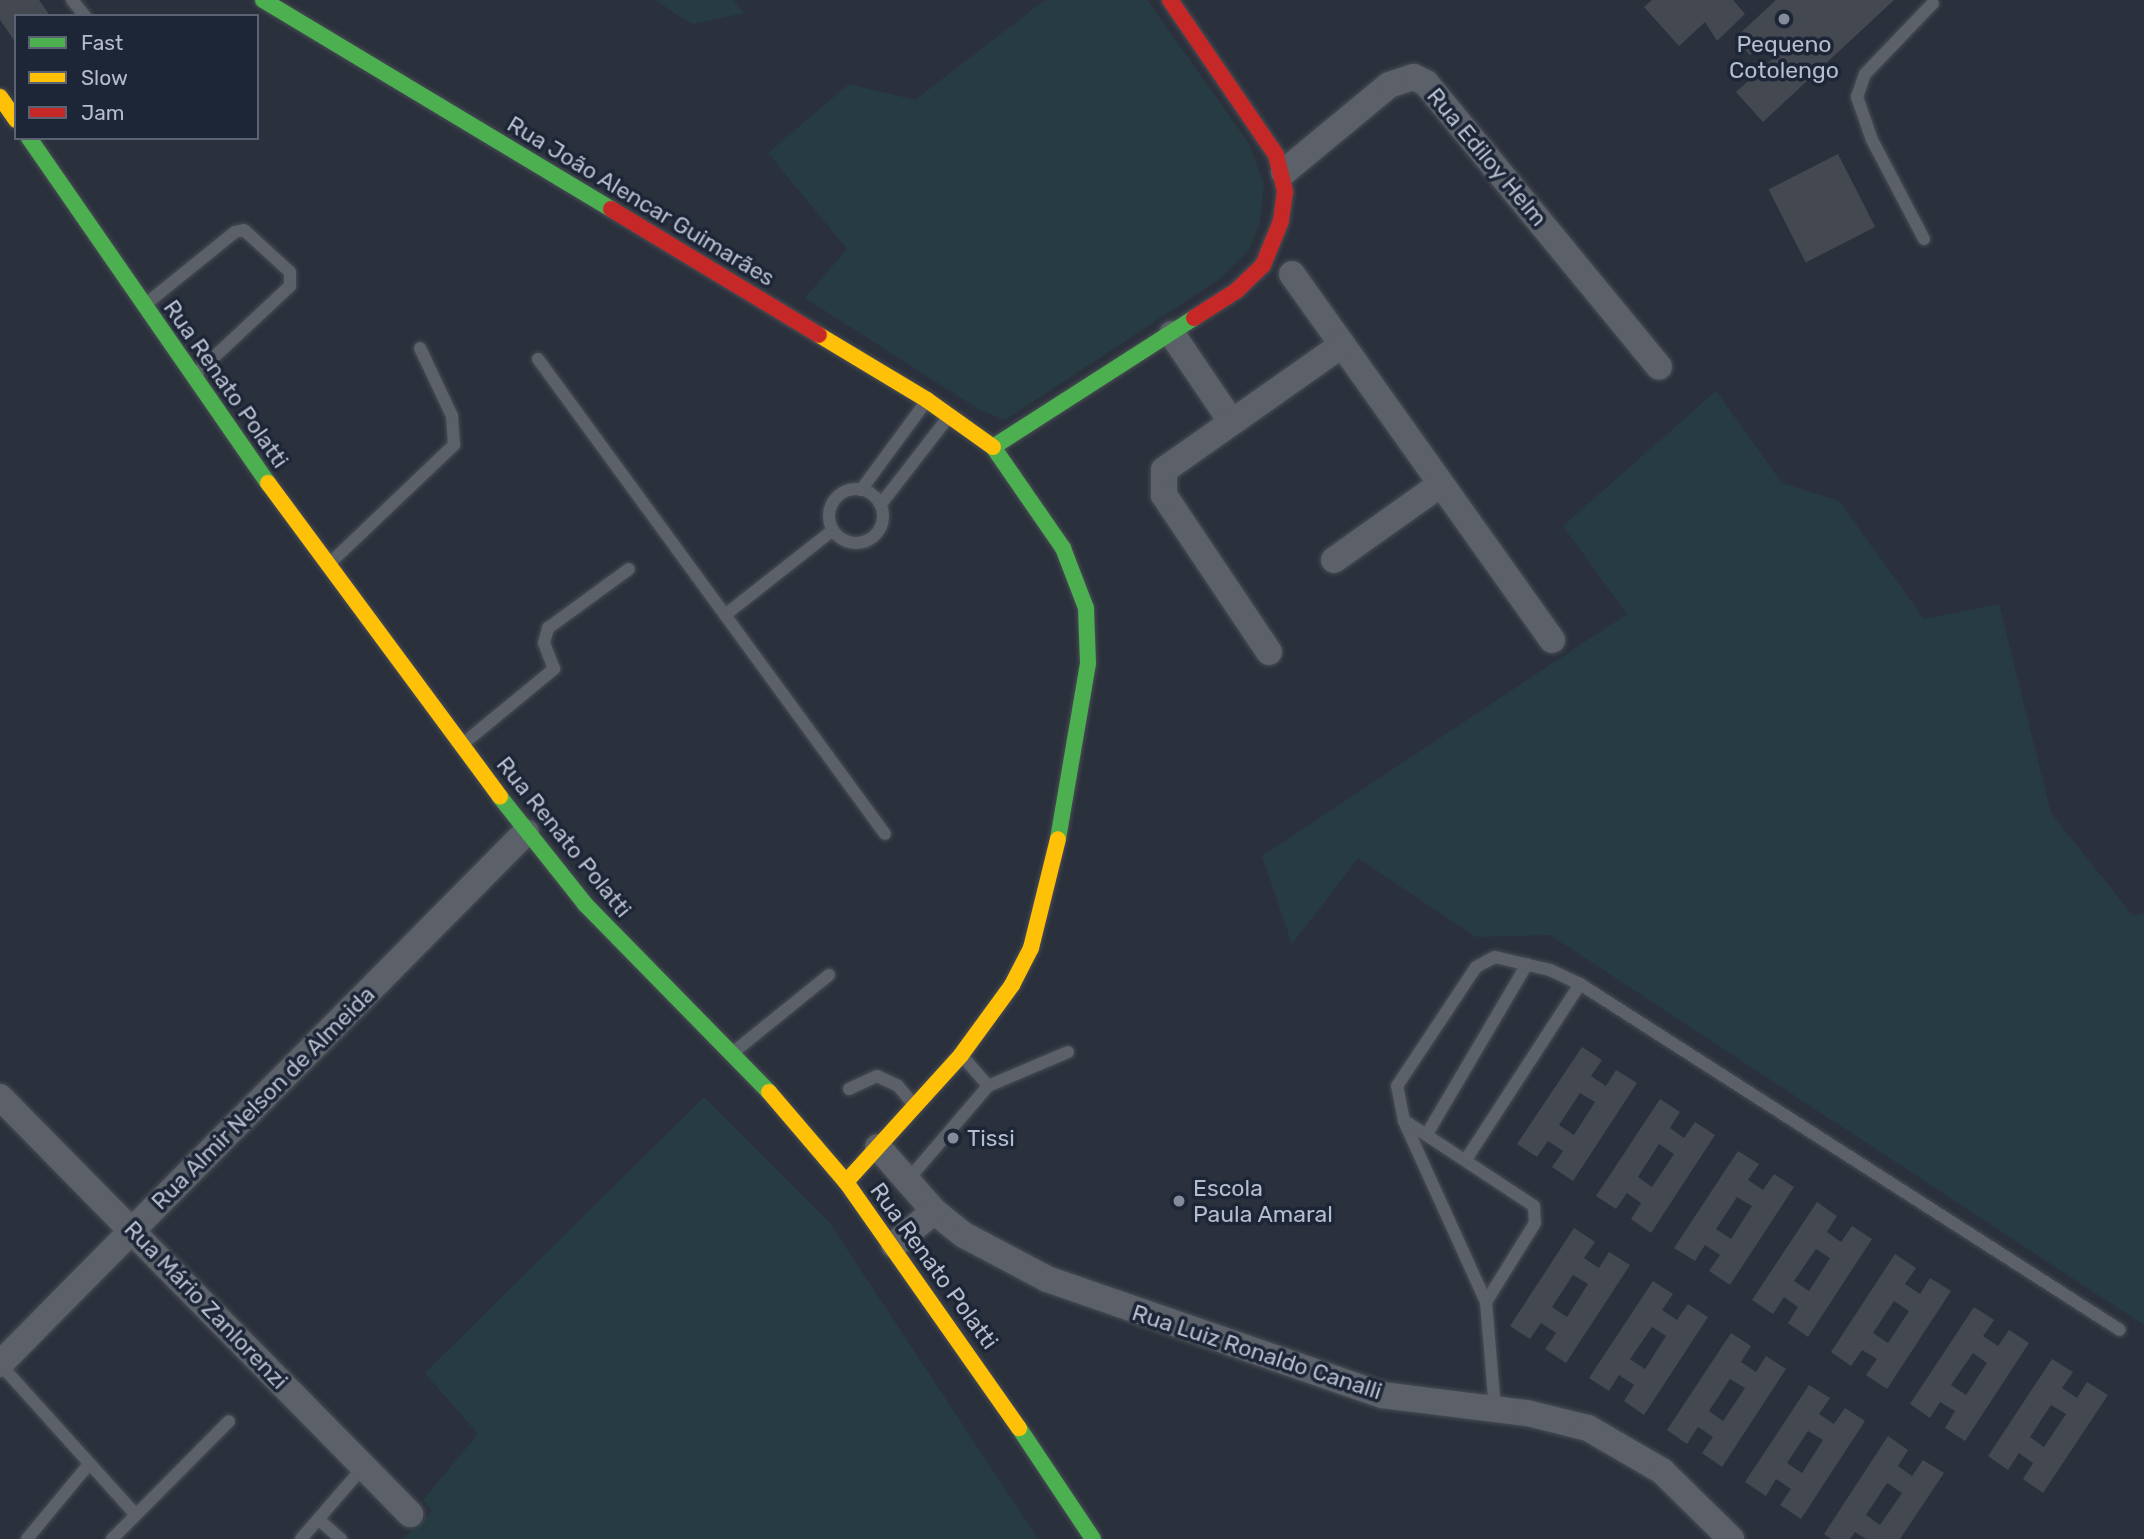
<!DOCTYPE html>
<meta charset="utf-8">
<style>
body{margin:0}
#map{position:relative;width:2144px;height:1539px;overflow:hidden;background:#2b313c;font-family:Rubik,sans-serif}
div>[style]{position:absolute}
.green>*{inset:0;background:#273b43}
.building>*{inset:0;background:#434851;transform-origin:0 0}
.roads{filter:drop-shadow(0 0 2px #474c54) drop-shadow(0 0 2px #474c54)}
.lane>*{height:12px;margin:-6px;padding:0 6px;transform-origin:6px;border-radius:6px;background:#5b6069}
.lane>.ring{margin:-6px;padding:0;box-sizing:content-box;background:none;border:12px solid #5b6069;border-radius:50%}
.street>*{height:26px;margin:-13px;padding:0 13px;transform-origin:13px;border-radius:13px;background:#5b6069}
.fast>*{height:16px;margin:-8px;padding:0 8px;transform-origin:8px;border-radius:8px;background:#4caf50}
.slow>*{height:16px;margin:-8px;padding:0 8px;transform-origin:8px;border-radius:8px;background:#ffc107}
.jam>*{height:16px;margin:-8px;padding:0 8px;transform-origin:8px;border-radius:8px;background:#c62828}
.dots>*{width:19px;height:19px;translate:-50% -50%;box-sizing:border-box;border:4px solid #1d2637;border-radius:50%}
span{translate:-50% -50%;white-space:nowrap;text-align:center;line-height:1.15;-webkit-text-stroke:7px #1d2637;paint-order:stroke}
.poi-label{font-size:23px;color:#b5bccc}
.left{translate:0 -50%;text-align:left}
.street-label{font-size:23px;color:#b5bccc}
.legend{position:absolute;left:14px;top:14px;width:245px;height:126px;box-sizing:border-box;background:#1d2637;border:2px solid #5a6273;margin:0;padding:9px 12px;list-style:none;font-size:21px;color:#b5bccc}
.legend li{display:flex;align-items:center;gap:14px;height:35px}
.legend b{width:35px;border:2px solid #5a6273}
</style>
<div id="map">
<div class="green">
<div style="clip-path:polygon(655px 0,733px 0,744px 13px,692px 24px)"></div>
<div style="clip-path:polygon(1045px 0,1147px 0,1248px 142px,1264px 184px,1260px 221px,1249px 250px,1221px 278px,1005px 420px,980px 410px,805px 298px,847px 249px,768px 153px,849px 84px,915px 100px)"></div>
<div style="clip-path:polygon(1716px 391px,1782px 483px,1839px 501px,1924px 619px,1999px 604px,2051px 813px,2133px 916px,2144px 913px,2144px 1325px,1550px 935px,1476px 937px,1358px 858px,1292px 944px,1262px 856px,1627px 614px,1563px 526px)"></div>
<div style="clip-path:polygon(704px 1097px,829px 1222px,1038px 1539px,403px 1539px,432px 1511px,423px 1500px,478px 1434px,425px 1373px)"></div>
</div>
<div class="building">
<div style="clip-path:polygon(0 0,39px 0,50px 16px,16px 16px,16px 43px,0 20px)"></div>
<div style="clip-path:polygon(1652px 0,1733px 0,1745px 14px,1717px 41px,1705px 22px,1679px 46px,1644px 7px)"></div>
<div style="clip-path:polygon(1776px 0,1894px 0,1763px 122px,1736px 92px,1779px 53px,1766px 41px,1750px 55px,1735px 38px)"></div>
<div style="left:1838px;top:154px;width:82px;height:78px;rotate:63deg"></div>
<div style="clip-path:polygon(evenodd,1582px 1047px,1602px 1060px,1591px 1076px,1606px 1086px,1616px 1070px,1637px 1083px,1573px 1181px,1552px 1167px,1563px 1151px,1548px 1141px,1537px 1157px,1517px 1144px,1582px 1047px,1580px 1093px,1595px 1102px,1574px 1135px,1559px 1125px,1580px 1093px)"></div>
<div style="clip-path:polygon(evenodd,1660px 1099px,1680px 1112px,1670px 1128px,1684px 1138px,1695px 1122px,1715px 1135px,1651px 1233px,1631px 1219px,1641px 1203px,1627px 1193px,1616px 1209px,1596px 1196px,1660px 1099px,1659px 1144px,1674px 1154px,1652px 1187px,1638px 1177px,1659px 1144px)"></div>
<div style="clip-path:polygon(evenodd,1738px 1151px,1759px 1164px,1748px 1180px,1763px 1190px,1774px 1174px,1794px 1187px,1730px 1285px,1709px 1271px,1720px 1255px,1705px 1245px,1695px 1261px,1674px 1248px,1738px 1151px,1737px 1197px,1752px 1206px,1731px 1239px,1716px 1229px,1737px 1197px)"></div>
<div style="clip-path:polygon(evenodd,1817px 1202px,1837px 1216px,1827px 1232px,1841px 1242px,1852px 1226px,1872px 1239px,1808px 1337px,1788px 1323px,1798px 1307px,1784px 1297px,1773px 1314px,1752px 1300px,1817px 1202px,1816px 1249px,1830px 1258px,1809px 1291px,1794px 1281px,1816px 1249px)"></div>
<div style="clip-path:polygon(evenodd,1574px 1228px,1595px 1242px,1584px 1258px,1599px 1268px,1609px 1252px,1630px 1265px,1566px 1363px,1545px 1349px,1556px 1333px,1541px 1323px,1530px 1339px,1510px 1326px,1574px 1228px,1573px 1275px,1588px 1284px,1567px 1317px,1552px 1307px,1573px 1275px)"></div>
<div style="clip-path:polygon(evenodd,1895px 1254px,1916px 1268px,1905px 1284px,1920px 1294px,1930px 1278px,1951px 1291px,1887px 1389px,1866px 1375px,1877px 1359px,1862px 1350px,1851px 1366px,1831px 1352px,1895px 1254px,1894px 1301px,1909px 1311px,1888px 1343px,1873px 1333px,1894px 1301px)"></div>
<div style="clip-path:polygon(evenodd,1653px 1281px,1673px 1294px,1662px 1310px,1677px 1320px,1688px 1304px,1708px 1317px,1644px 1415px,1624px 1401px,1634px 1385px,1619px 1375px,1609px 1391px,1589px 1378px,1653px 1281px,1652px 1327px,1666px 1336px,1645px 1369px,1630px 1359px,1652px 1327px)"></div>
<div style="clip-path:polygon(evenodd,1974px 1307px,1994px 1320px,1983px 1336px,1998px 1346px,2009px 1330px,2029px 1343px,1965px 1441px,1945px 1428px,1955px 1411px,1940px 1402px,1930px 1418px,1910px 1404px,1974px 1307px,1973px 1353px,1987px 1363px,1966px 1395px,1951px 1385px,1973px 1353px)"></div>
<div style="clip-path:polygon(evenodd,1731px 1333px,1751px 1346px,1741px 1362px,1756px 1372px,1766px 1356px,1786px 1369px,1722px 1467px,1702px 1453px,1713px 1437px,1698px 1427px,1687px 1444px,1667px 1430px,1731px 1333px,1730px 1379px,1745px 1388px,1723px 1421px,1709px 1411px,1730px 1379px)"></div>
<div style="clip-path:polygon(evenodd,2052px 1359px,2073px 1372px,2062px 1388px,2077px 1398px,2087px 1382px,2108px 1395px,2043px 1493px,2023px 1479px,2033px 1463px,2019px 1453px,2008px 1470px,1988px 1456px,2052px 1359px,2051px 1405px,2066px 1414px,2044px 1447px,2030px 1437px,2051px 1405px)"></div>
<div style="clip-path:polygon(evenodd,1809px 1385px,1830px 1398px,1819px 1414px,1834px 1424px,1845px 1408px,1865px 1421px,1801px 1519px,1780px 1505px,1791px 1489px,1776px 1479px,1766px 1496px,1745px 1482px,1809px 1385px,1808px 1431px,1823px 1440px,1802px 1473px,1787px 1463px,1808px 1431px)"></div>
<div style="clip-path:polygon(evenodd,1888px 1436px,1908px 1450px,1898px 1466px,1912px 1476px,1923px 1460px,1944px 1473px,1900px 1539px,1866px 1539px,1855px 1532px,1850px 1539px,1831px 1539px,1824px 1534px,1888px 1436px,1887px 1483px,1902px 1493px,1880px 1525px,1866px 1515px,1887px 1483px)"></div>
</div>
<div class="roads">
<div class="lane">
<div style="left:72px;top:0;width:21px;rotate:51deg"></div>
<div style="left:1924px;top:239px;width:112px;rotate:-117.7deg"></div>
<div style="left:1872px;top:140px;width:46px;rotate:-109.2deg"></div>
<div style="left:1857px;top:97px;width:24px;rotate:-71deg"></div>
<div style="left:1865px;top:74px;width:98px;rotate:-46.2deg"></div>
<div style="left:147px;top:303px;width:113px;rotate:-38.9deg"></div>
<div style="left:235px;top:232px;width:9px;rotate:-13deg"></div>
<div style="left:244px;top:230px;width:62px;rotate:42.4deg"></div>
<div style="left:290px;top:272px;width:14px;rotate:90deg"></div>
<div style="left:290px;top:286px;width:129px;rotate:136.9deg"></div>
<div style="left:538px;top:359px;width:588px;rotate:53.85deg"></div>
<div class="ring" style="left:829px;top:489px;width:42px;height:42px"></div>
<div style="left:861px;top:490px;width:108px;rotate:-53.7deg"></div>
<div style="left:881px;top:504px;width:108px;rotate:-52.2deg"></div>
<div style="left:329px;top:564px;width:173px;rotate:-43.6deg"></div>
<div style="left:454px;top:445px;width:29px;rotate:-94deg"></div>
<div style="left:452px;top:416px;width:75px;rotate:-115.2deg"></div>
<div style="left:725px;top:615px;width:137px;rotate:-38.2deg"></div>
<div style="left:464px;top:743px;width:117px;rotate:-39.4deg"></div>
<div style="left:554px;top:669px;width:28px;rotate:-111deg"></div>
<div style="left:544px;top:643px;width:16px;rotate:-75deg"></div>
<div style="left:548px;top:628px;width:100px;rotate:-36.1deg"></div>
<div style="left:735px;top:1051px;width:121px;rotate:-39deg"></div>
<div style="left:963px;top:1057px;width:38px;rotate:49deg"></div>
<div style="left:849px;top:1089px;width:31px;rotate:-25deg"></div>
<div style="left:877px;top:1076px;width:23px;rotate:25deg"></div>
<div style="left:898px;top:1086px;width:23px;rotate:50deg"></div>
<div style="left:1405px;top:1121px;width:154px;rotate:33.4deg"></div>
<div style="left:1534px;top:1206px;width:17px;rotate:87deg"></div>
<div style="left:1535px;top:1223px;width:93px;rotate:121.8deg"></div>
<div style="left:1427px;top:1134px;width:197px;rotate:-59.5deg"></div>
<div style="left:1467px;top:1158px;width:207px;rotate:-57deg"></div>
<div style="left:907px;top:1181px;width:125px;rotate:-49.5deg"></div>
<div style="left:988px;top:1086px;width:87px;rotate:-23deg"></div>
<div style="left:0;top:1364px;width:202px;rotate:48deg"></div>
<div style="left:1495px;top:1409px;width:107px;rotate:-94.8deg"></div>
<div style="left:1486px;top:1302px;width:199px;rotate:-114.4deg"></div>
<div style="left:1404px;top:1121px;width:36px;rotate:-101deg"></div>
<div style="left:1397px;top:1086px;width:143px;rotate:-56.4deg"></div>
<div style="left:1476px;top:967px;width:21px;rotate:-28deg"></div>
<div style="left:1495px;top:957px;width:57px;rotate:13.3deg"></div>
<div style="left:1550px;top:970px;width:33px;rotate:25deg"></div>
<div style="left:1580px;top:984px;width:641px;rotate:32.65deg"></div>
<div style="left:319px;top:1520px;width:29px;rotate:41deg"></div>
<div style="left:27px;top:1539px;width:97px;rotate:-50.4deg"></div>
<div style="left:112px;top:1539px;width:166px;rotate:-45.2deg"></div>
<div style="left:301px;top:1539px;width:96px;rotate:-49.2deg"></div>
</div>
<div class="street">
<div style="left:1284px;top:172px;width:136px;rotate:-39.6deg"></div>
<div style="left:1389px;top:85px;width:26px;rotate:-18deg"></div>
<div style="left:1414px;top:77px;width:13px;rotate:27deg"></div>
<div style="left:1426px;top:83px;width:367px;rotate:50.6deg"></div>
<div style="left:1292px;top:274px;width:449px;rotate:54.6deg"></div>
<div style="left:1172px;top:334px;width:105px;rotate:55.9deg"></div>
<div style="left:1334px;top:560px;width:131px;rotate:-35.4deg"></div>
<div style="left:1269px;top:652px;width:189px;rotate:-123.8deg"></div>
<div style="left:1164px;top:495px;width:25px;rotate:-90deg"></div>
<div style="left:1164px;top:470px;width:218px;rotate:-35.1deg"></div>
<div style="left:0;top:1097px;width:585px;rotate:45.48deg"></div>
<div style="left:878px;top:1147px;width:85px;rotate:48.8deg"></div>
<div style="left:934px;top:1211px;width:38px;rotate:39deg"></div>
<div style="left:964px;top:1235px;width:94px;rotate:27.9deg"></div>
<div style="left:1047px;top:1279px;width:355px;rotate:19.1deg"></div>
<div style="left:1382px;top:1395px;width:146px;rotate:7.1deg"></div>
<div style="left:1527px;top:1413px;width:63px;rotate:13.8deg"></div>
<div style="left:1588px;top:1428px;width:86px;rotate:30.2deg"></div>
<div style="left:1662px;top:1471px;width:97px;rotate:44.6deg"></div>
<div style="left:894px;top:1245px;width:52px;rotate:-40.4deg"></div>
<div style="left:0;top:1364px;width:748px;rotate:-45.32deg"></div>
</div>
<div class="fast">
<div style="left:263px;top:0;width:406px;rotate:31deg"></div>
<div style="left:29px;top:138px;width:420px;rotate:55.3deg"></div>
<div style="left:500px;top:797px;width:137px;rotate:51.5deg"></div>
<div style="left:585px;top:904px;width:263px;rotate:45.6deg"></div>
<div style="left:1058px;top:839px;width:179px;rotate:-80.3deg"></div>
<div style="left:1088px;top:663px;width:55px;rotate:-92.1deg"></div>
<div style="left:1086px;top:608px;width:64px;rotate:-111deg"></div>
<div style="left:1063px;top:548px;width:123px;rotate:-124.7deg"></div>
<div style="left:993px;top:447px;width:239px;rotate:-32.7deg"></div>
<div style="left:1019px;top:1428px;width:133px;rotate:56.3deg"></div>
</div>
<div class="slow">
<div style="left:0;top:97px;width:28px;rotate:55deg"></div>
<div style="left:819px;top:335px;width:126px;rotate:31deg"></div>
<div style="left:927px;top:400px;width:81px;rotate:35.5deg"></div>
<div style="left:268px;top:483px;width:390px;rotate:53.5deg"></div>
<div style="left:769px;top:1092px;width:118px;rotate:49.5deg"></div>
<div style="left:846px;top:1182px;width:301px;rotate:54.9deg"></div>
<div style="left:846px;top:1182px;width:171px;rotate:-47.8deg"></div>
<div style="left:961px;top:1055px;width:87px;rotate:-53.9deg"></div>
<div style="left:1012px;top:985px;width:42px;rotate:-62.8deg"></div>
<div style="left:1031px;top:948px;width:112px;rotate:-76.1deg"></div>
</div>
<div class="jam">
<div style="left:1170px;top:0;width:188px;rotate:55.6deg"></div>
<div style="left:1276px;top:155px;width:38px;rotate:76deg"></div>
<div style="left:1285px;top:192px;width:29px;rotate:98deg"></div>
<div style="left:1281px;top:221px;width:48px;rotate:112.2deg"></div>
<div style="left:1263px;top:265px;width:37px;rotate:136deg"></div>
<div style="left:1236px;top:291px;width:50px;rotate:147.3deg"></div>
<div style="left:611px;top:209px;width:243px;rotate:31.2deg"></div>
</div>
</div>
<div class="dots">
<div style="left:1784px;top:19px;background:#858b9a"></div>
<div style="left:953px;top:1138px;background:#858b9a"></div>
<div style="left:1179px;top:1201px;background:#858b9a"></div>
</div>
<div class="poi-label">
<span style="left:1784px;top:57px">Pequeno<br>Cotolengo</span>
<span class="left" style="left:967px;top:1138px">Tissi</span>
<span class="left" style="left:1193px;top:1201px">Escola<br>Paula Amaral</span>
</div>
<div class="street-label">
<span style="left:1487px;top:157px;rotate:50deg">Rua Ediloy Helm</span>
<span style="left:641px;top:201px;rotate:31deg">Rua João Alencar Guimarães</span>
<span style="left:226px;top:384px;rotate:55deg">Rua Renato Polatti</span>
<span style="left:564px;top:837px;rotate:51deg">Rua Renato Polatti</span>
<span style="left:263px;top:1098px;rotate:-45deg">Rua Almir Nelson de Almeida</span>
<span style="left:934px;top:1266px;rotate:54deg">Rua Renato Polatti</span>
<span style="left:206px;top:1305px;rotate:46deg">Rua Mário Zanlorenzi</span>
<span style="left:1257px;top:1352px;rotate:18deg">Rua Luiz Ronaldo Canalli</span>
</div>
<ul class="legend">
<li><b style="height:9px;background:#4caf50"></b>Fast</li>
<li><b style="height:9px;background:#ffc107"></b>Slow</li>
<li><b style="height:9px;background:#c62828"></b>Jam</li>
</ul>
</div>
